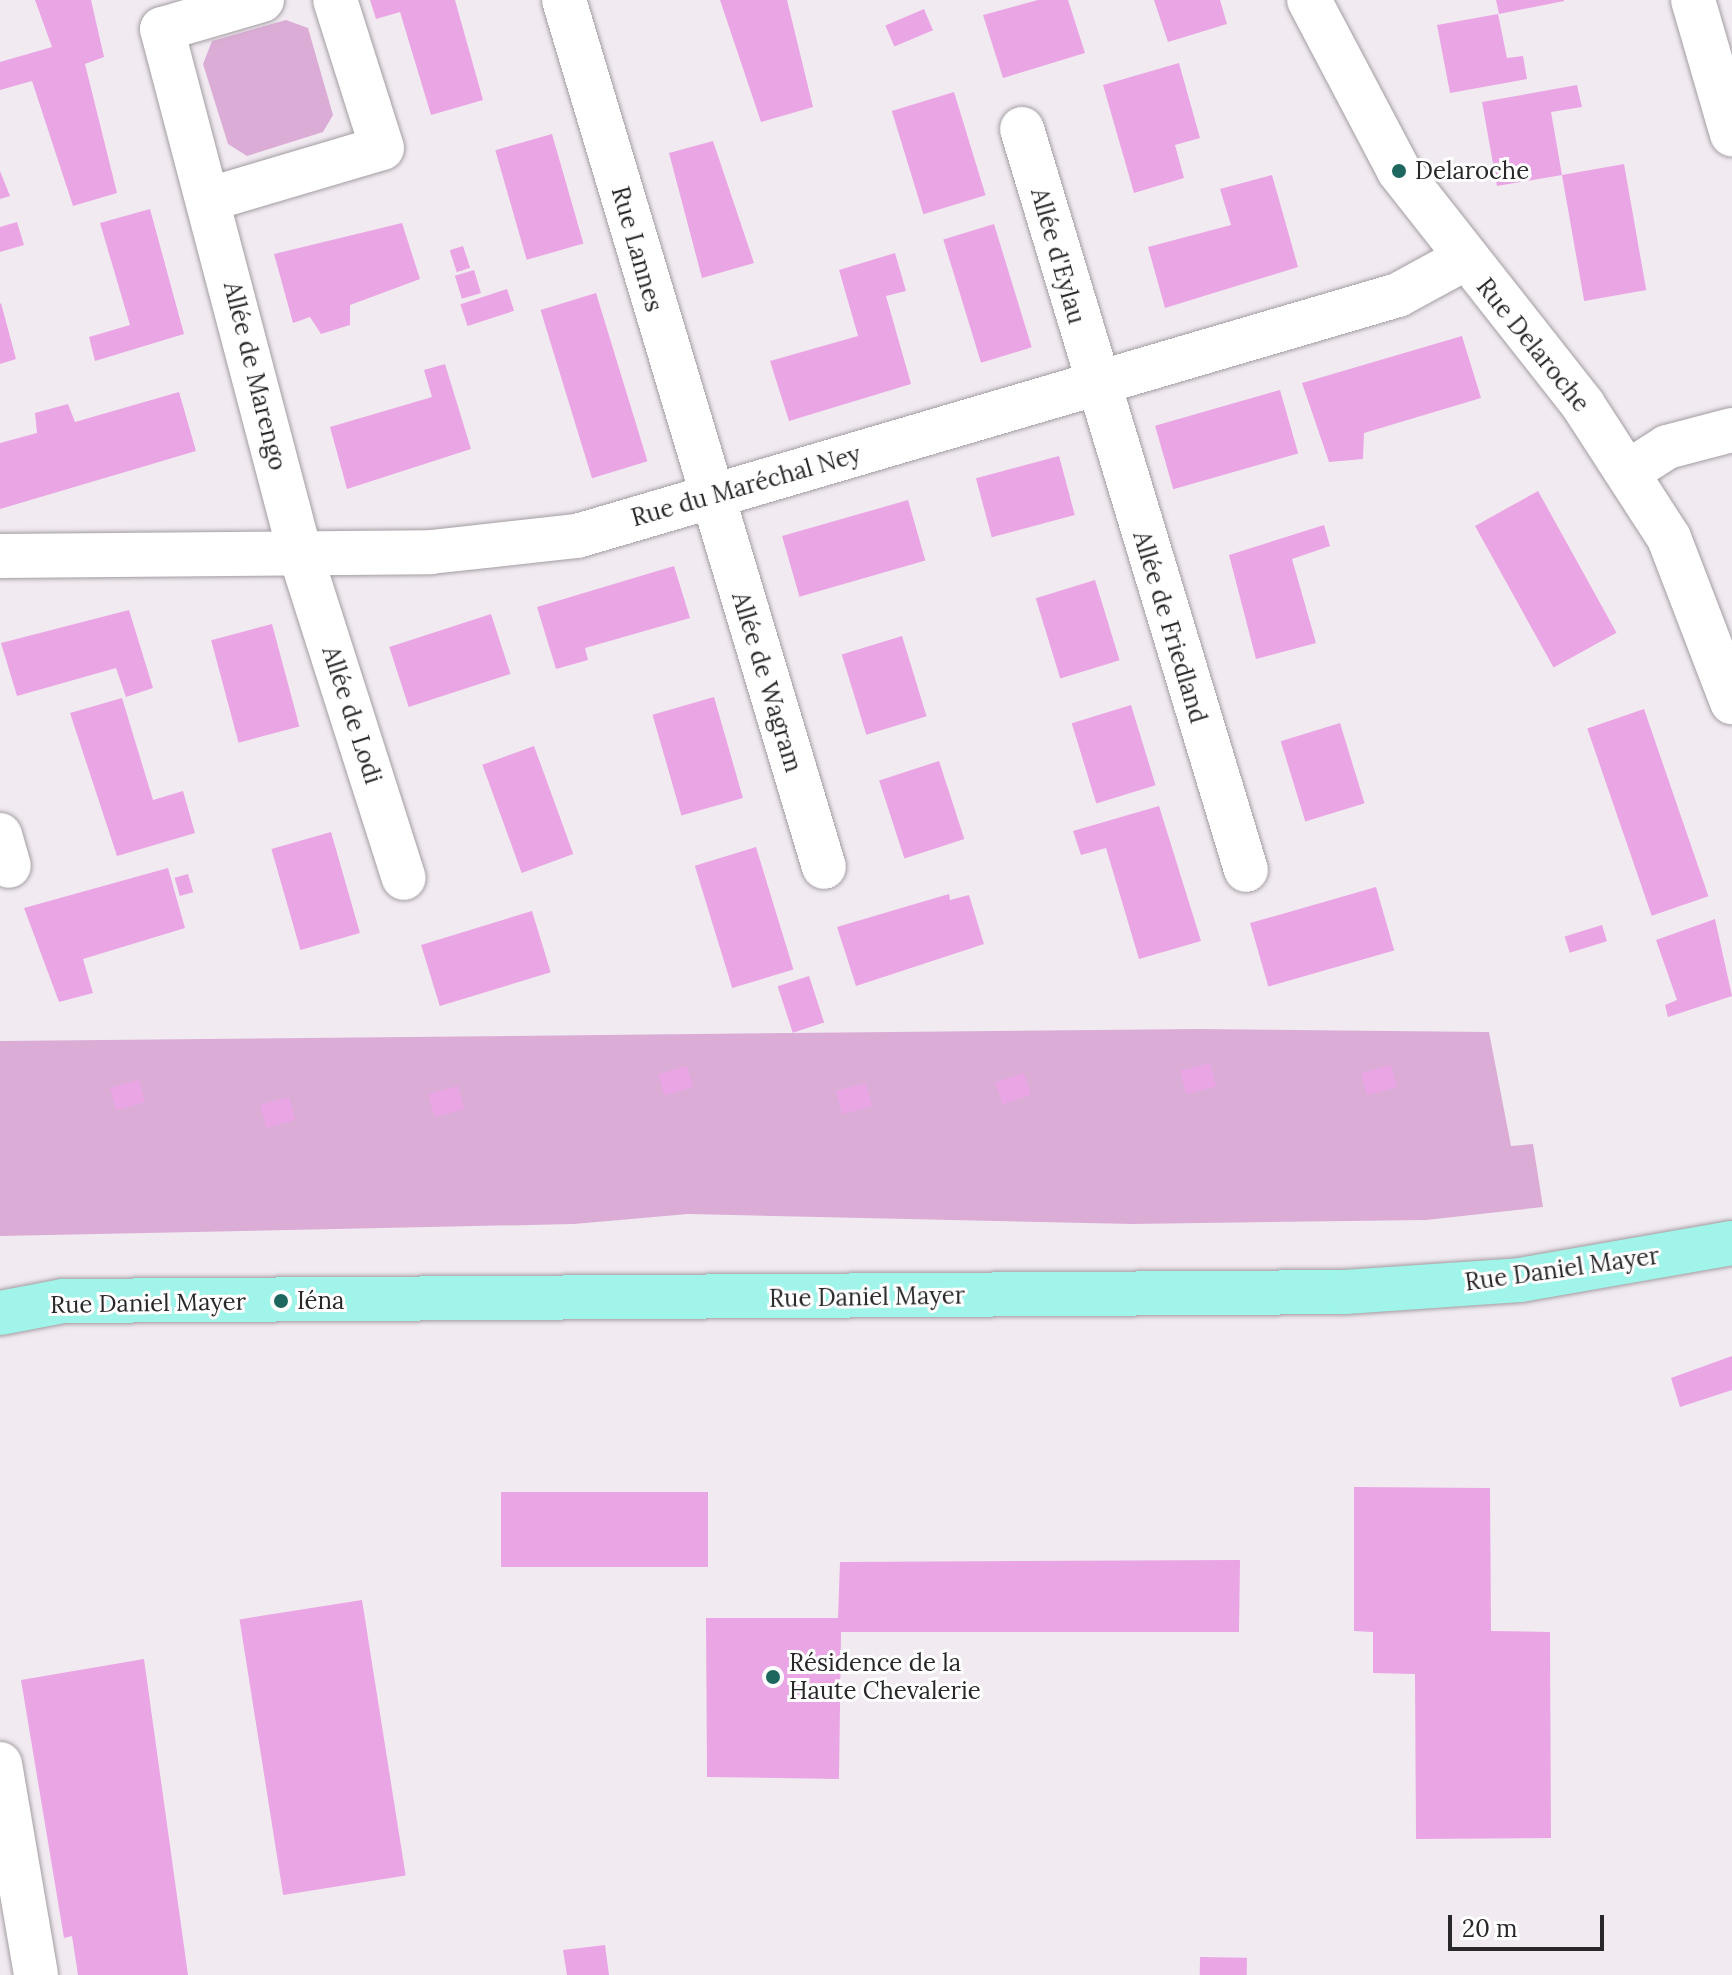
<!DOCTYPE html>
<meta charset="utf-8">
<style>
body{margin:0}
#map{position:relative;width:1732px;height:1975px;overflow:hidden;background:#f1ebf1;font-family:Lora,serif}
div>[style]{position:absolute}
.green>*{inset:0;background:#dbadd6}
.building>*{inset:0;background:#eaa5e4;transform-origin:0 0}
.roads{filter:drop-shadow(0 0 2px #a39da2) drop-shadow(0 0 2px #a39da2)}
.minor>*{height:44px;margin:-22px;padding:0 22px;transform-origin:22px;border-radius:22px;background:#fff}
.major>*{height:44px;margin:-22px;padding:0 22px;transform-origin:22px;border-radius:22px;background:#a0f4e9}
.dots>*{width:22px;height:22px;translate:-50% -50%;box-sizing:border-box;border:4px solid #fff;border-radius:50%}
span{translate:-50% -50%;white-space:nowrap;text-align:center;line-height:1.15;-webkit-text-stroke:6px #fff;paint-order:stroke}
.poi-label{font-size:24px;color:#292729}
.left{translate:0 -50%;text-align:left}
.street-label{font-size:24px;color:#292729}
.scale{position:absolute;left:1448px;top:1915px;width:156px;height:36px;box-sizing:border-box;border:4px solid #292729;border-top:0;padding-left:10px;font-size:24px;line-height:28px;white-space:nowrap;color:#292729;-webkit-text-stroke:6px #fff;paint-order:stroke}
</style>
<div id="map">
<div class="green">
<div style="clip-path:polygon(286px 20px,308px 28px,333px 115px,323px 132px,247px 156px,228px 144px,203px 64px,212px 41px)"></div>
<div style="clip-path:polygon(1199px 1029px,1489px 1032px,1511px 1146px,1533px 1144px,1543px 1207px,1426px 1220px,1132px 1224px,688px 1214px,574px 1224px,0 1236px,0 1041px)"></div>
</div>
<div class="building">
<div style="clip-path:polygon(35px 0,91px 0,104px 57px,85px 64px,117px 193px,73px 206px,32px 81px,0 90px,0 62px,52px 47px)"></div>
<div style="clip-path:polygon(370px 0,455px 0,483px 100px,431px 115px,400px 12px,376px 19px)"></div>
<div style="clip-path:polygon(720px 0,787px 0,813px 107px,761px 122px)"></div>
<div style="clip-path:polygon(1038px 0,1068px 0,1085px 53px,1003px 78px,983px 15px)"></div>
<div style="clip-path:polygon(1154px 0,1220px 0,1227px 24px,1168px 42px)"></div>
<div style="clip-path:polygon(1496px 0,1564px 0,1564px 1px,1499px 14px)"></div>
<div style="left:924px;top:9px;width:23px;height:42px;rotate:67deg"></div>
<div style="clip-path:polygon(1498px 14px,1507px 58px,1523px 56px,1527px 79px,1450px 93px,1437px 25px)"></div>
<div style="clip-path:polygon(1179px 63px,1200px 138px,1175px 145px,1184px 178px,1134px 193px,1103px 85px)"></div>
<div style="clip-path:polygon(1577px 85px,1582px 107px,1551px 112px,1562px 175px,1497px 186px,1482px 102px)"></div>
<div style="left:954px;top:92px;width:108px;height:65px;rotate:73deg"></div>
<div style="left:552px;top:134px;width:114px;height:59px;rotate:74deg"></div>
<div style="clip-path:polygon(713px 141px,754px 263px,702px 278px,669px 153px)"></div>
<div style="left:1624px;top:164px;width:128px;height:63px;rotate:80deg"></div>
<div style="clip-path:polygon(0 171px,10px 196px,0 199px)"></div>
<div style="clip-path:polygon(1272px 175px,1298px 267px,1165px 308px,1148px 247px,1231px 225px,1220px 189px)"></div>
<div style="clip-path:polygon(150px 209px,184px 334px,95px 361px,89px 337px,130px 325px,100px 223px)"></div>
<div style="clip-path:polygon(17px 222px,24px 245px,0 252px,0 227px)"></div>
<div style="clip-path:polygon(402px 223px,420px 279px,350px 305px,350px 325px,321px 334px,310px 317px,293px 323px,274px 254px)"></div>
<div style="left:994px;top:224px;width:129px;height:53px;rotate:73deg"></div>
<div style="left:463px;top:246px;width:23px;height:14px;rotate:72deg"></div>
<div style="clip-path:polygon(895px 253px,906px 291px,886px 296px,911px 384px,789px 421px,770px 361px,858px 336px,839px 270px)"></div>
<div style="left:474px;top:270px;width:24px;height:20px;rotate:73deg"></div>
<div style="left:507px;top:289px;width:23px;height:49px;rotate:72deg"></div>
<div style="left:596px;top:293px;width:176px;height:58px;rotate:73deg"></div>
<div style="clip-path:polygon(1px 303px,16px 359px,0 364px,0 304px)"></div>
<div style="clip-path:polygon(1462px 336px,1481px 398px,1364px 433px,1363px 459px,1329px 462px,1302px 383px)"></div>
<div style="clip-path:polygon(445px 364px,471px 449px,347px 489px,330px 427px,432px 397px,424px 370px)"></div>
<div style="left:1280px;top:390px;width:66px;height:130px;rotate:74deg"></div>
<div style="clip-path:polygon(179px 392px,196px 451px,0 509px,0 443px,37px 433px,35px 413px,68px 404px,75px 422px)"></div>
<div style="left:1059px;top:456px;width:61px;height:86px;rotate:75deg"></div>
<div style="left:1538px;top:491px;width:162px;height:72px;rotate:61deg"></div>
<div style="left:908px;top:500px;width:63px;height:131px;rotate:74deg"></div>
<div style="clip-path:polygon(1324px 525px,1330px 546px,1292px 559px,1316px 643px,1256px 659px,1229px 555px)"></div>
<div style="clip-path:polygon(674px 566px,690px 618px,585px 648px,588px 660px,556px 669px,537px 607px)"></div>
<div style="left:1095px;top:580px;width:84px;height:62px;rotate:73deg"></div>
<div style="clip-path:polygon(129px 610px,153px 688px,126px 697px,116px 668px,17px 696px,1px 643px)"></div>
<div style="left:491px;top:614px;width:63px;height:107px;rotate:72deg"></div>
<div style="left:272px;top:624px;width:106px;height:63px;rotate:75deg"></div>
<div style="left:902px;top:636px;width:84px;height:63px;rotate:73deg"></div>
<div style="left:714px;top:697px;width:105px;height:64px;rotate:74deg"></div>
<div style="clip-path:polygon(122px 698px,153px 800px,183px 791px,195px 833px,117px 856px,70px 713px)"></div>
<div style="left:1131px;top:705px;width:84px;height:62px;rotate:73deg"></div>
<div style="left:1644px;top:709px;width:198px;height:60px;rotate:71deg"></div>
<div style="left:1340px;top:723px;width:84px;height:62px;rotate:73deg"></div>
<div style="left:534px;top:746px;width:115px;height:55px;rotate:70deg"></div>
<div style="left:939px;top:761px;width:82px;height:63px;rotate:72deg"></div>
<div style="clip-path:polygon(1159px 806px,1201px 941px,1139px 959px,1106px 848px,1081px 855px,1073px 831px)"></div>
<div style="left:331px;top:832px;width:105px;height:62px;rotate:74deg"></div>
<div style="left:756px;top:847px;width:128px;height:64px;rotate:73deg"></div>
<div style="clip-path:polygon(168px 868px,185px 928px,83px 959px,93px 993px,59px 1002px,24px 908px)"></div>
<div style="left:188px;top:874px;width:19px;height:14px;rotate:74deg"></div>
<div style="left:1376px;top:887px;width:66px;height:131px;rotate:74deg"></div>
<div style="clip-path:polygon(949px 894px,950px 900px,969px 895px,984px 944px,856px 986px,837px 927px)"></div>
<div style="left:532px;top:911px;width:64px;height:116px;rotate:73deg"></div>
<div style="clip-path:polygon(1715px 919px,1732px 996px,1668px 1017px,1665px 1005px,1677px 1000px,1656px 940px)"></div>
<div style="left:1602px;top:925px;width:17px;height:39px;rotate:73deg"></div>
<div style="left:809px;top:976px;width:49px;height:33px;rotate:72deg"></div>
<div style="left:1210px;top:1063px;width:24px;height:31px;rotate:75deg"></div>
<div style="left:1391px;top:1065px;width:23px;height:31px;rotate:75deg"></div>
<div style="left:687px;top:1066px;width:22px;height:30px;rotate:74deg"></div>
<div style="left:1024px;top:1073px;width:23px;height:30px;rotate:72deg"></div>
<div style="left:139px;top:1080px;width:23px;height:30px;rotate:75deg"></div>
<div style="left:866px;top:1083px;width:24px;height:31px;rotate:75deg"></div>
<div style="left:458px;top:1086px;width:24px;height:31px;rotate:75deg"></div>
<div style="left:289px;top:1097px;width:24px;height:30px;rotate:75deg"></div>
<div style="clip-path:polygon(1732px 1356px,1732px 1390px,1680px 1407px,1671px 1378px)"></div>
<div style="clip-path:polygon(1354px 1487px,1490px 1488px,1491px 1631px,1550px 1632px,1551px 1838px,1416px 1839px,1415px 1674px,1373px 1673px,1373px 1632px,1354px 1631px)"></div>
<div style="left:501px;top:1492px;width:207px;height:75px"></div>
<div style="clip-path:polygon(1240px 1560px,1239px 1632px,841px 1632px,839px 1779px,707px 1777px,706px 1618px,838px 1618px,840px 1562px)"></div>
<div style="left:362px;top:1600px;width:279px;height:124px;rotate:81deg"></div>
<div style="clip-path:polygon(144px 1659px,188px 1975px,78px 1975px,72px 1936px,64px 1938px,21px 1680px)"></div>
<div style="clip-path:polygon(605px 1945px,609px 1975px,567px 1975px,563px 1950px)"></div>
<div style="left:1200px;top:1957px;width:47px;height:18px;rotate:1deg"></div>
</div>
<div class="roads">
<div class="minor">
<div style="left:262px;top:0;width:104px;rotate:163.8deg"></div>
<div style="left:162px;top:29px;width:542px;rotate:75.25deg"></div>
<div style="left:300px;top:553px;width:341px;rotate:72.3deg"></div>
<div style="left:564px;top:0;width:905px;rotate:73.31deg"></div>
<div style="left:1309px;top:0;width:193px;rotate:62.2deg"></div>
<div style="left:1399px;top:171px;width:298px;rotate:51.8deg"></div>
<div style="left:1583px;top:405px;width:158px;rotate:57.1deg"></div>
<div style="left:1669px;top:538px;width:176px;rotate:69deg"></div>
<div style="left:1693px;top:0;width:140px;rotate:73.8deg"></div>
<div style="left:1022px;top:129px;width:774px;rotate:73.18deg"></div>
<div style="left:210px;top:199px;width:179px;rotate:-16.5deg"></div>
<div style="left:382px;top:148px;width:155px;rotate:-107.6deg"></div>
<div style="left:1628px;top:472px;width:46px;rotate:-32.7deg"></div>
<div style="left:1667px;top:447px;width:67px;rotate:-14.7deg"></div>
<div style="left:0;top:556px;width:431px;rotate:-0.5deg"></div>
<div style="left:431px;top:552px;width:147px;rotate:-6.3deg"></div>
<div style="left:577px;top:536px;width:856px;rotate:-16.36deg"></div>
<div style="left:1398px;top:295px;width:75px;rotate:-28.6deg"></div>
<div style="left:0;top:835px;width:32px;rotate:74deg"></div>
<div style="left:0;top:1764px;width:214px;rotate:80.3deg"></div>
</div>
<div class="major">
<div style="left:0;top:1313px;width:64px;rotate:-10.8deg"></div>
<div style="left:63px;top:1301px;width:1282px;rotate:-0.4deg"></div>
<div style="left:1345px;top:1292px;width:175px;rotate:-3.9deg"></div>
<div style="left:1520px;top:1280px;width:215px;rotate:-9.9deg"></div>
</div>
</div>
<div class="dots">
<div style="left:1399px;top:171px;background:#1e675e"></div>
<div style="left:281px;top:1301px;background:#1e675e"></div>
<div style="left:773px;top:1677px;background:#1e675e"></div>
</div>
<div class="poi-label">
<span class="left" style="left:1415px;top:171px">Delaroche</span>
<span class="left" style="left:297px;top:1301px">Iéna</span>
<span class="left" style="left:789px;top:1677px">Résidence de la<br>Haute Chevalerie</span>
</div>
<div class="street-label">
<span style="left:637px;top:249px;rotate:74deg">Rue Lannes</span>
<span style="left:1058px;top:256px;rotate:74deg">Allée d'Eylau</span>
<span style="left:1533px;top:345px;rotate:51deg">Rue Delaroche</span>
<span style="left:255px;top:376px;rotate:76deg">Allée de Marengo</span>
<span style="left:746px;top:486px;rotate:-16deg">Rue du Maréchal Ney</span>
<span style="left:1170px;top:627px;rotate:73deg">Allée de Friedland</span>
<span style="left:767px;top:682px;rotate:73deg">Allée de Wagram</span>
<span style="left:352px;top:715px;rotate:72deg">Allée de Lodi</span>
<span style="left:1562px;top:1269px;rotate:-8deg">Rue Daniel Mayer</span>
<span style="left:867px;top:1297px;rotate:-1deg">Rue Daniel Mayer</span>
<span style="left:148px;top:1303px;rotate:-1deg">Rue Daniel Mayer</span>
</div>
<div class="scale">20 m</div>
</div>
